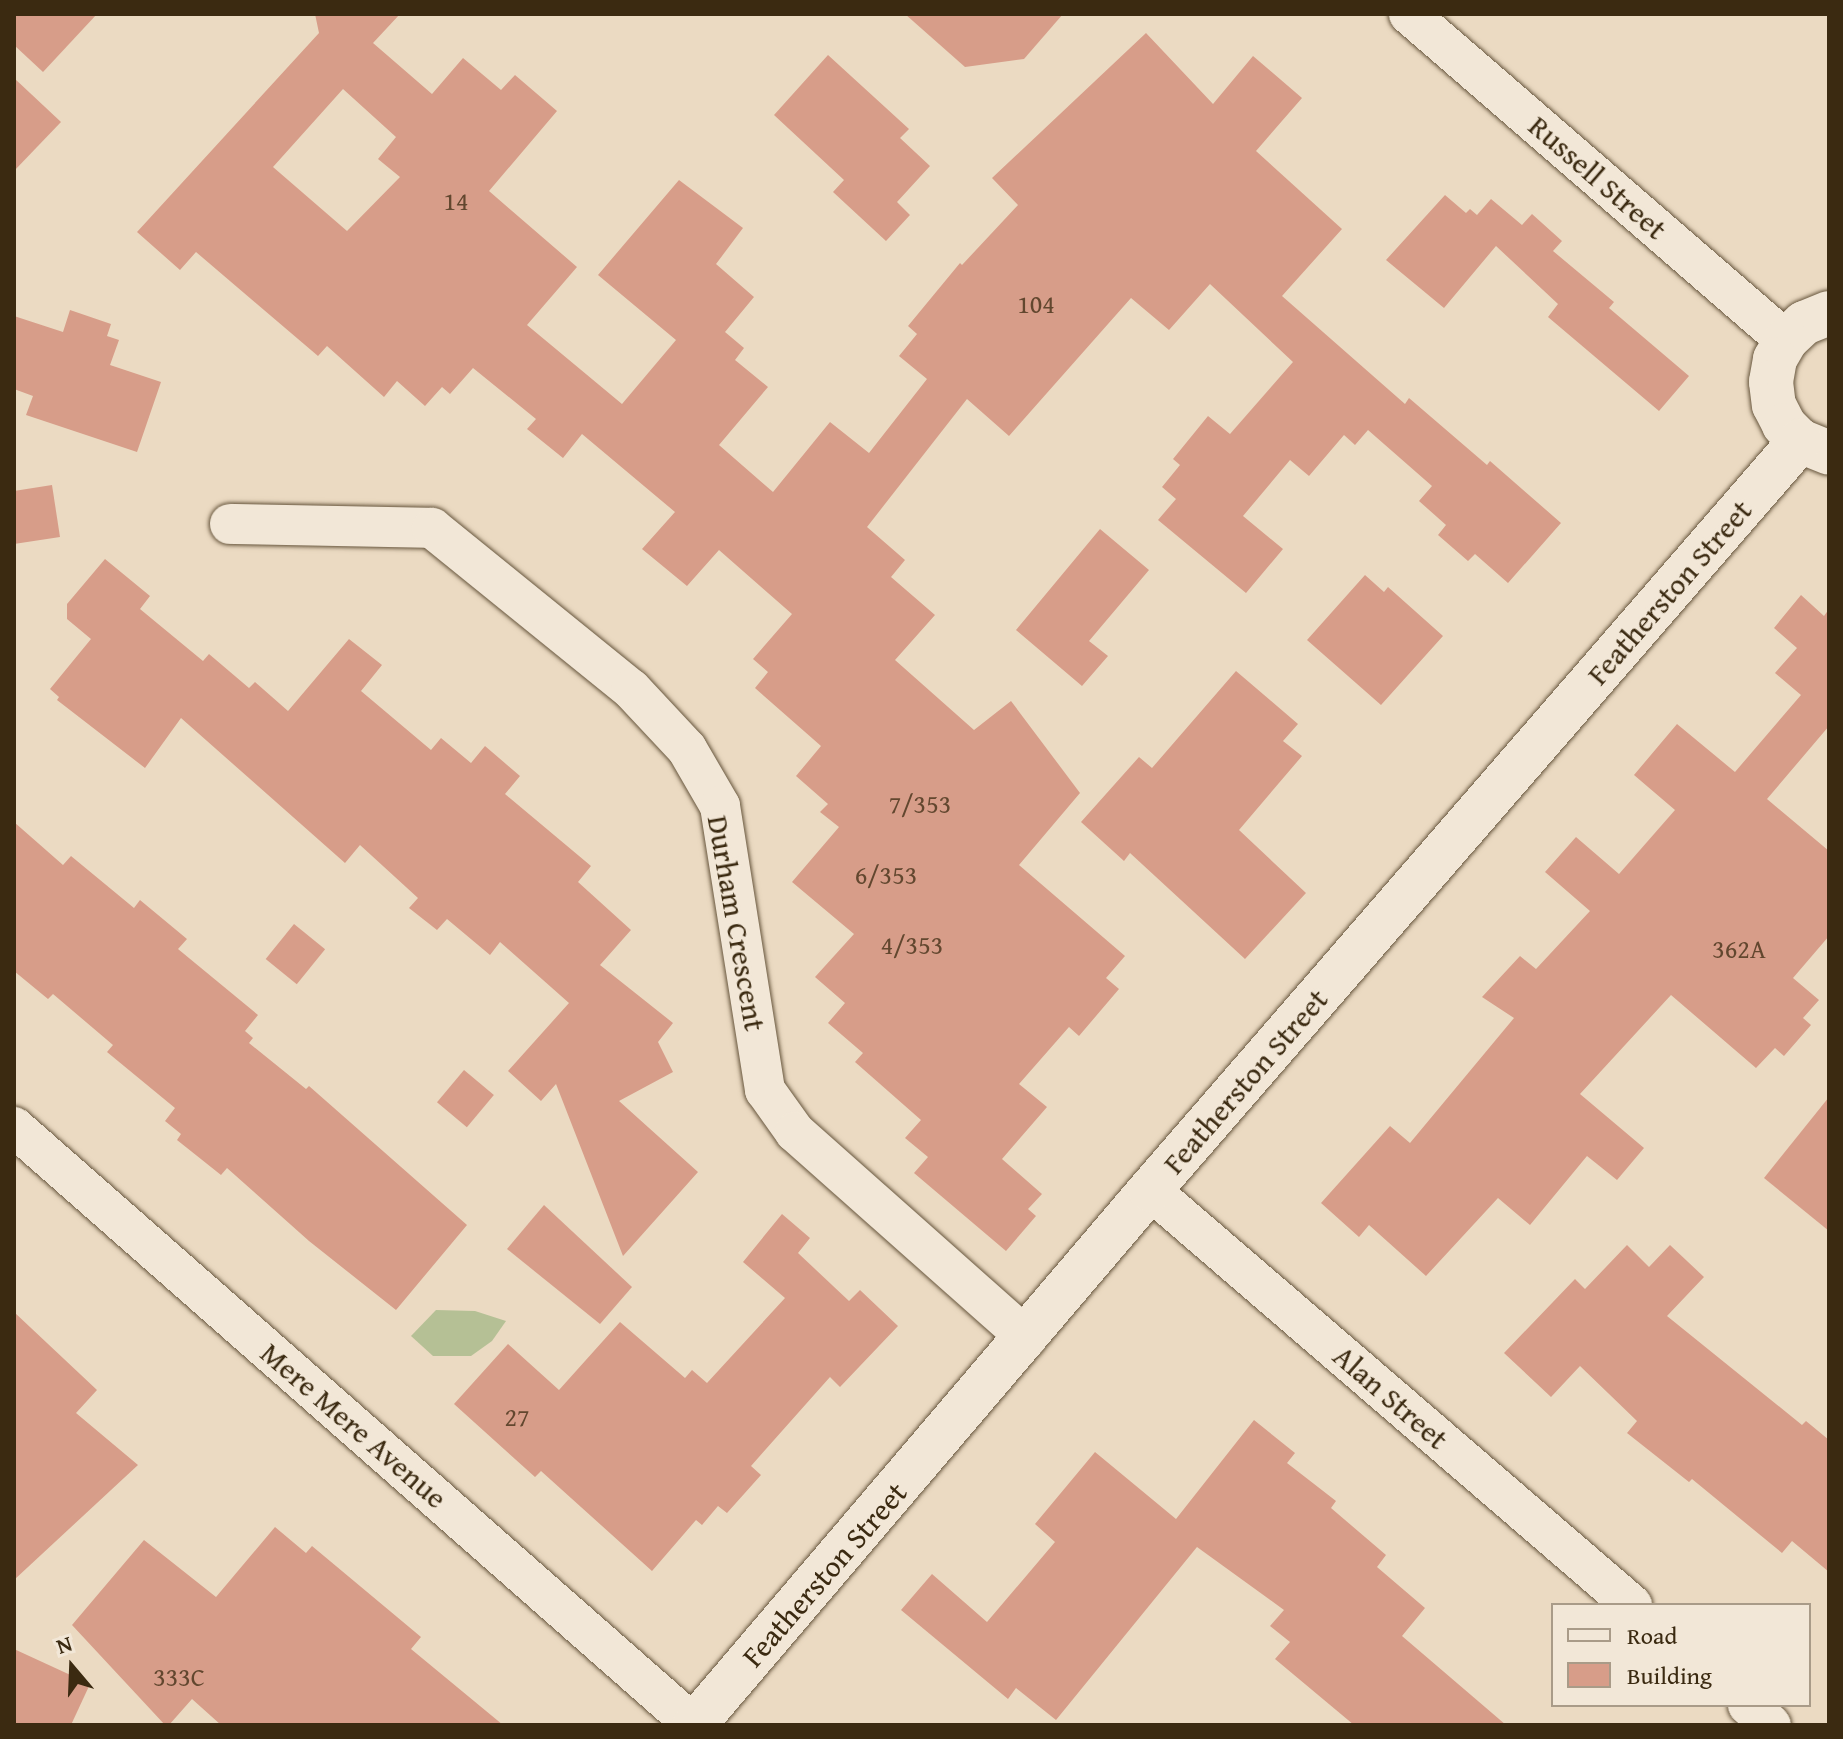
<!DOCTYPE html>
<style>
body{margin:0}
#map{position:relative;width:1843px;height:1739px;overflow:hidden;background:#ebdac2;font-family:"Gentium Book Plus",serif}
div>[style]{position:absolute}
.green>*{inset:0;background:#b5c095}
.building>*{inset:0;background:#d79d89;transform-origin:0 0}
.roads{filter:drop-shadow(0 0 2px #67563d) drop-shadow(0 0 2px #67563d)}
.street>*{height:40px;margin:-20px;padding:0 20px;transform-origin:20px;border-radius:20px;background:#f2e7d7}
.secondary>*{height:44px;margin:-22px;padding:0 22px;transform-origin:22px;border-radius:22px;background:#f2e7d7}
span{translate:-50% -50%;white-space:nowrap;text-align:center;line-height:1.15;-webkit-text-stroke:6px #f2e7d7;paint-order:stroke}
.number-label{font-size:26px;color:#62472f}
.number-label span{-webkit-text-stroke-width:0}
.street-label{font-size:30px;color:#3b2a11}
.frame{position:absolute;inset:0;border:16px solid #3b2a11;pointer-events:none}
.legend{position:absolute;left:1551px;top:1603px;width:260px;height:104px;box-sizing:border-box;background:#f2e7d7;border:2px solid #a99b88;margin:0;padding:10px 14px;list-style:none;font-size:24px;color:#3b2a11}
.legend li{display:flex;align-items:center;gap:16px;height:40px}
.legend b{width:40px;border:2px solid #a99b88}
.north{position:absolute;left:32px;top:1627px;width:80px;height:80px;-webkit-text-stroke:6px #f2e7d7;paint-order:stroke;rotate:341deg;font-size:22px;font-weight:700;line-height:32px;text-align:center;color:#3b2a11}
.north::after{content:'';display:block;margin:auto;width:28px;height:36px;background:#3b2a11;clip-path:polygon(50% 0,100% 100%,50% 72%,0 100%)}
</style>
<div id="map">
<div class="green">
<div style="clip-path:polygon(436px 1310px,475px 1311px,506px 1321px,492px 1341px,471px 1356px,433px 1356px,411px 1336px)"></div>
</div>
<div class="building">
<div style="clip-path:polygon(14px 14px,97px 14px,43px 72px,14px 45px)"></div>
<div style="clip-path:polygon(evenodd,315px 14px,400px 14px,373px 43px,432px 94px,463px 58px,501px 90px,515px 75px,557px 111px,489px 191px,577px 267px,527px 325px,622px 404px,676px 340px,598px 275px,679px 180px,743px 228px,716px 264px,754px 297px,725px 332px,744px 348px,735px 360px,768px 387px,719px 445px,773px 492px,830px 422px,869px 453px,927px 379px,899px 356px,917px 334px,908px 326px,960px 263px,962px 265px,1018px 205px,992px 178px,1146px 33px,1213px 104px,1253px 56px,1302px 98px,1256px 151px,1342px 229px,1282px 296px,1405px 404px,1409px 398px,1487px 465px,1490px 461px,1561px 523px,1508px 583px,1475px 554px,1468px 561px,1438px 535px,1446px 525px,1419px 501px,1432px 486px,1368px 430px,1355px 445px,1344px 435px,1309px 476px,1290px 460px,1243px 516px,1283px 549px,1246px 593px,1158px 520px,1176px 499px,1162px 487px,1180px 465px,1173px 459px,1208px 416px,1230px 434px,1293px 362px,1210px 284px,1169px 330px,1131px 298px,1009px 436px,967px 399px,867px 527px,905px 560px,891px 577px,935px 615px,895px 660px,974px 730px,1011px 701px,1080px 793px,1019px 865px,1125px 956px,1106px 978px,1119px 989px,1079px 1036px,1069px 1027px,1019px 1084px,1047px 1107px,1002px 1159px,1042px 1194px,1028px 1209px,1036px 1216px,1006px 1251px,914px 1173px,928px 1157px,905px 1138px,921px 1120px,855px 1062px,863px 1053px,828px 1023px,845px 1003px,815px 977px,854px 934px,792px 882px,839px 827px,820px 812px,828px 804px,796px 776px,821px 746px,755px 688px,768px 672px,753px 659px,792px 614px,719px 550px,687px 586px,642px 549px,675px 512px,582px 434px,563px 458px,527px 429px,536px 419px,473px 368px,450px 394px,442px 387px,425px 406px,397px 381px,384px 397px,327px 346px,318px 356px,196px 252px,180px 270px,137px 232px,319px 33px,315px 14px,343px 89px,396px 137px,378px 159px,400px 177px,347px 231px,273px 167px,343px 89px)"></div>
<div style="clip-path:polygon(905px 14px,1063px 14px,1024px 59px,965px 67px)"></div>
<div style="clip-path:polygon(828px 55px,909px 129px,900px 138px,930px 166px,897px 202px,910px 215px,886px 241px,833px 192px,844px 180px,774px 115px)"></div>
<div style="clip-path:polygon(14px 78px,61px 122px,14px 171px)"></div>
<div style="clip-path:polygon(1445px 195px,1466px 213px,1470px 209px,1477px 215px,1491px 199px,1522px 225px,1532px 214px,1562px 241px,1553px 251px,1614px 302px,1609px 308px,1689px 376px,1659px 411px,1548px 317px,1558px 304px,1496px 246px,1444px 308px,1386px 260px)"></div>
<div style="clip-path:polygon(70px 310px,111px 324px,107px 336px,119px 340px,110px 365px,161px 382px,137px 452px,26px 415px,33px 396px,14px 389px,14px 316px,63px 332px)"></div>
<div style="clip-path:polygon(52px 485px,60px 537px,14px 544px,14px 491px)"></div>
<div style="clip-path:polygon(1100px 529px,1149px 570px,1089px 641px,1108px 656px,1082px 686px,1016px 630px)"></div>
<div style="clip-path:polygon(105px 559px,150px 596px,140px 609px,203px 661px,209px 654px,249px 688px,255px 682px,288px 711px,349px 639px,382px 665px,361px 691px,431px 750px,441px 738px,471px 763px,485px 746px,520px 776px,505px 794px,591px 866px,578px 882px,631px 930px,600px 965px,673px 1023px,658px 1042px,673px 1072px,619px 1101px,698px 1172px,623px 1256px,556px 1084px,541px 1101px,508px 1071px,569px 1003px,500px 942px,490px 955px,447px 919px,437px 930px,409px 908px,418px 898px,360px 845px,345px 863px,181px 718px,145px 768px,57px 700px,59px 697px,50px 689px,91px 639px,67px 619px,67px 604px)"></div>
<div style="clip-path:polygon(1365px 575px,1384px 592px,1388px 587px,1443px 636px,1381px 705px,1307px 640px)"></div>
<div style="clip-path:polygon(1801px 595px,1824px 616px,1829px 609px,1829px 726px,1767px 799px,1829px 851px,1829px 936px,1793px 978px,1819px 1000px,1803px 1018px,1811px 1025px,1784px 1056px,1775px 1048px,1756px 1068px,1671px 995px,1580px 1094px,1644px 1148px,1617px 1180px,1587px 1156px,1530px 1225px,1498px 1198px,1426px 1276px,1369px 1225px,1359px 1237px,1321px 1203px,1390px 1126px,1410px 1143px,1514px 1018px,1482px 997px,1520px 956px,1536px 969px,1590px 911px,1545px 872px,1576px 837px,1619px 874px,1675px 810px,1634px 775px,1677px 724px,1735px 772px,1801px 695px,1775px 673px,1797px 648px,1774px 628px)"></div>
<div style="clip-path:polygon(1236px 671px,1298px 724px,1283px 741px,1302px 756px,1239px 830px,1306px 893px,1245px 959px,1130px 853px,1124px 861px,1081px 822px,1139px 757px,1152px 768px)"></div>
<div style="clip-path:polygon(14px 822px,63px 865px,71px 856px,134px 908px,140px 900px,187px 939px,178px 949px,258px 1015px,245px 1031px,253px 1038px,249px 1043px,306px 1089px,309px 1086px,467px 1225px,396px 1310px,309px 1241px,227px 1168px,221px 1175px,177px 1140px,181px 1134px,165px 1121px,175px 1108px,107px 1052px,113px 1045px,53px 994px,48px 999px,14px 971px)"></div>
<div style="left:294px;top:924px;width:40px;height:45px;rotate:39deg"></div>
<div style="left:464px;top:1070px;width:39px;height:42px;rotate:40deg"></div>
<div style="clip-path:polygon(1829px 1097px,1829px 1231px,1764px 1178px)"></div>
<div style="clip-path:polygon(544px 1205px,632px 1287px,600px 1324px,507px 1249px)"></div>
<div style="clip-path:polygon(782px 1214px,810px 1238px,798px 1253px,849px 1301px,860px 1290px,898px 1326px,840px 1387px,830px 1377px,751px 1466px,761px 1475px,727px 1513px,718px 1506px,702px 1525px,696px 1520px,652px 1571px,541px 1471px,535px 1477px,454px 1404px,508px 1344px,559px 1390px,620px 1322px,685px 1378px,692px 1370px,707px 1383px,785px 1298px,743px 1262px)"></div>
<div style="clip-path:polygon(1627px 1245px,1649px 1267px,1670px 1245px,1704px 1277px,1667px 1316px,1802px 1425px,1806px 1421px,1829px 1440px,1829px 1572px,1792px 1541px,1782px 1553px,1692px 1479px,1689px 1482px,1627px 1433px,1637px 1421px,1580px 1366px,1551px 1397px,1504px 1353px,1575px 1279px,1585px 1289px)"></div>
<div style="clip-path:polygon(14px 1312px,97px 1390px,76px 1413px,138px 1465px,14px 1580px)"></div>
<div style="clip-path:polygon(1254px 1420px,1295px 1453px,1287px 1463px,1336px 1501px,1331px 1508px,1386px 1555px,1377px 1567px,1425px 1608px,1402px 1636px,1506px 1725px,1354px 1725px,1275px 1659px,1290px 1642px,1270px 1626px,1284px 1610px,1197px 1547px,1056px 1720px,1016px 1688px,1008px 1699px,901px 1610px,932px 1574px,987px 1622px,1055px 1542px,1035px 1524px,1095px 1452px,1176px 1519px)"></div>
<div style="clip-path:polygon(275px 1527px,306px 1553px,312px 1546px,421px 1637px,411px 1649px,503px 1725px,221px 1725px,192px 1699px,169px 1725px,165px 1725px,72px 1625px,144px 1540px,216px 1597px)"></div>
<div style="clip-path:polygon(14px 1649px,90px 1684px,71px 1725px,14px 1725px)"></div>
</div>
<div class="roads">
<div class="street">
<div style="left:1409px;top:14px;width:498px;rotate:40.9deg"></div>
<div style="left:230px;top:524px;width:202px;rotate:1.1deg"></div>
<div style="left:432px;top:528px;width:256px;rotate:39deg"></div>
<div style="left:631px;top:689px;width:82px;rotate:47deg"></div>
<div style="left:687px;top:749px;width:66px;rotate:59.9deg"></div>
<div style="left:720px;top:806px;width:288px;rotate:81deg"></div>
<div style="left:765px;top:1090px;width:52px;rotate:54.5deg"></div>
<div style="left:795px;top:1132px;width:310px;rotate:41.6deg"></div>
<div style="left:14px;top:1127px;width:906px;rotate:41.33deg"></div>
<div style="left:1150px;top:1190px;width:636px;rotate:40.73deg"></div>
<div style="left:1748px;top:1705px;width:30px;rotate:41deg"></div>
</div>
<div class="secondary">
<div style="left:1829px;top:313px;width:27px;rotate:158deg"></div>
<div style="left:1804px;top:323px;width:25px;rotate:137deg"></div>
<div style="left:1786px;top:340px;width:22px;rotate:120deg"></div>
<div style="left:1775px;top:359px;width:23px;rotate:100deg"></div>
<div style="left:1771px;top:382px;width:23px;rotate:83deg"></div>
<div style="left:1774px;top:405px;width:22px;rotate:63deg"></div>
<div style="left:1784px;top:425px;width:23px;rotate:45deg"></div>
<div style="left:1800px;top:441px;width:31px;rotate:22deg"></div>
<div style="left:694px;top:1725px;width:703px;rotate:-49.56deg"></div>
<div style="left:1150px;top:1190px;width:992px;rotate:-49.05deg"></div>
</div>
</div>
<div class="number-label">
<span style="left:456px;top:201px">14</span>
<span style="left:1036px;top:304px">104</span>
<span style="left:920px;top:804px">7/353</span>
<span style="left:886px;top:875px">6/353</span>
<span style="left:912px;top:945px">4/353</span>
<span style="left:1739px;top:949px">362A</span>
<span style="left:517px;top:1417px">27</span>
<span style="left:179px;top:1677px">333C</span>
</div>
<div class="street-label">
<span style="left:1598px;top:177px;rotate:41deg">Russell Street</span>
<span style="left:1669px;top:592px;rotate:-49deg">Featherston Street</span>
<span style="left:737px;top:923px;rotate:80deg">Durham Crescent</span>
<span style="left:1245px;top:1081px;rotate:-49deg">Featherston Street</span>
<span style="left:1391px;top:1397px;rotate:41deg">Alan Street</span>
<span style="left:354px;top:1425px;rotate:41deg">Mere Mere Avenue</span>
<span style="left:824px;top:1574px;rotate:-49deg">Featherston Street</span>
</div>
<div class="frame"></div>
<ul class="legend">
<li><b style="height:10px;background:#f2e7d7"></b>Road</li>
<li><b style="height:22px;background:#d79d89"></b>Building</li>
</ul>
<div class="north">N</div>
</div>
